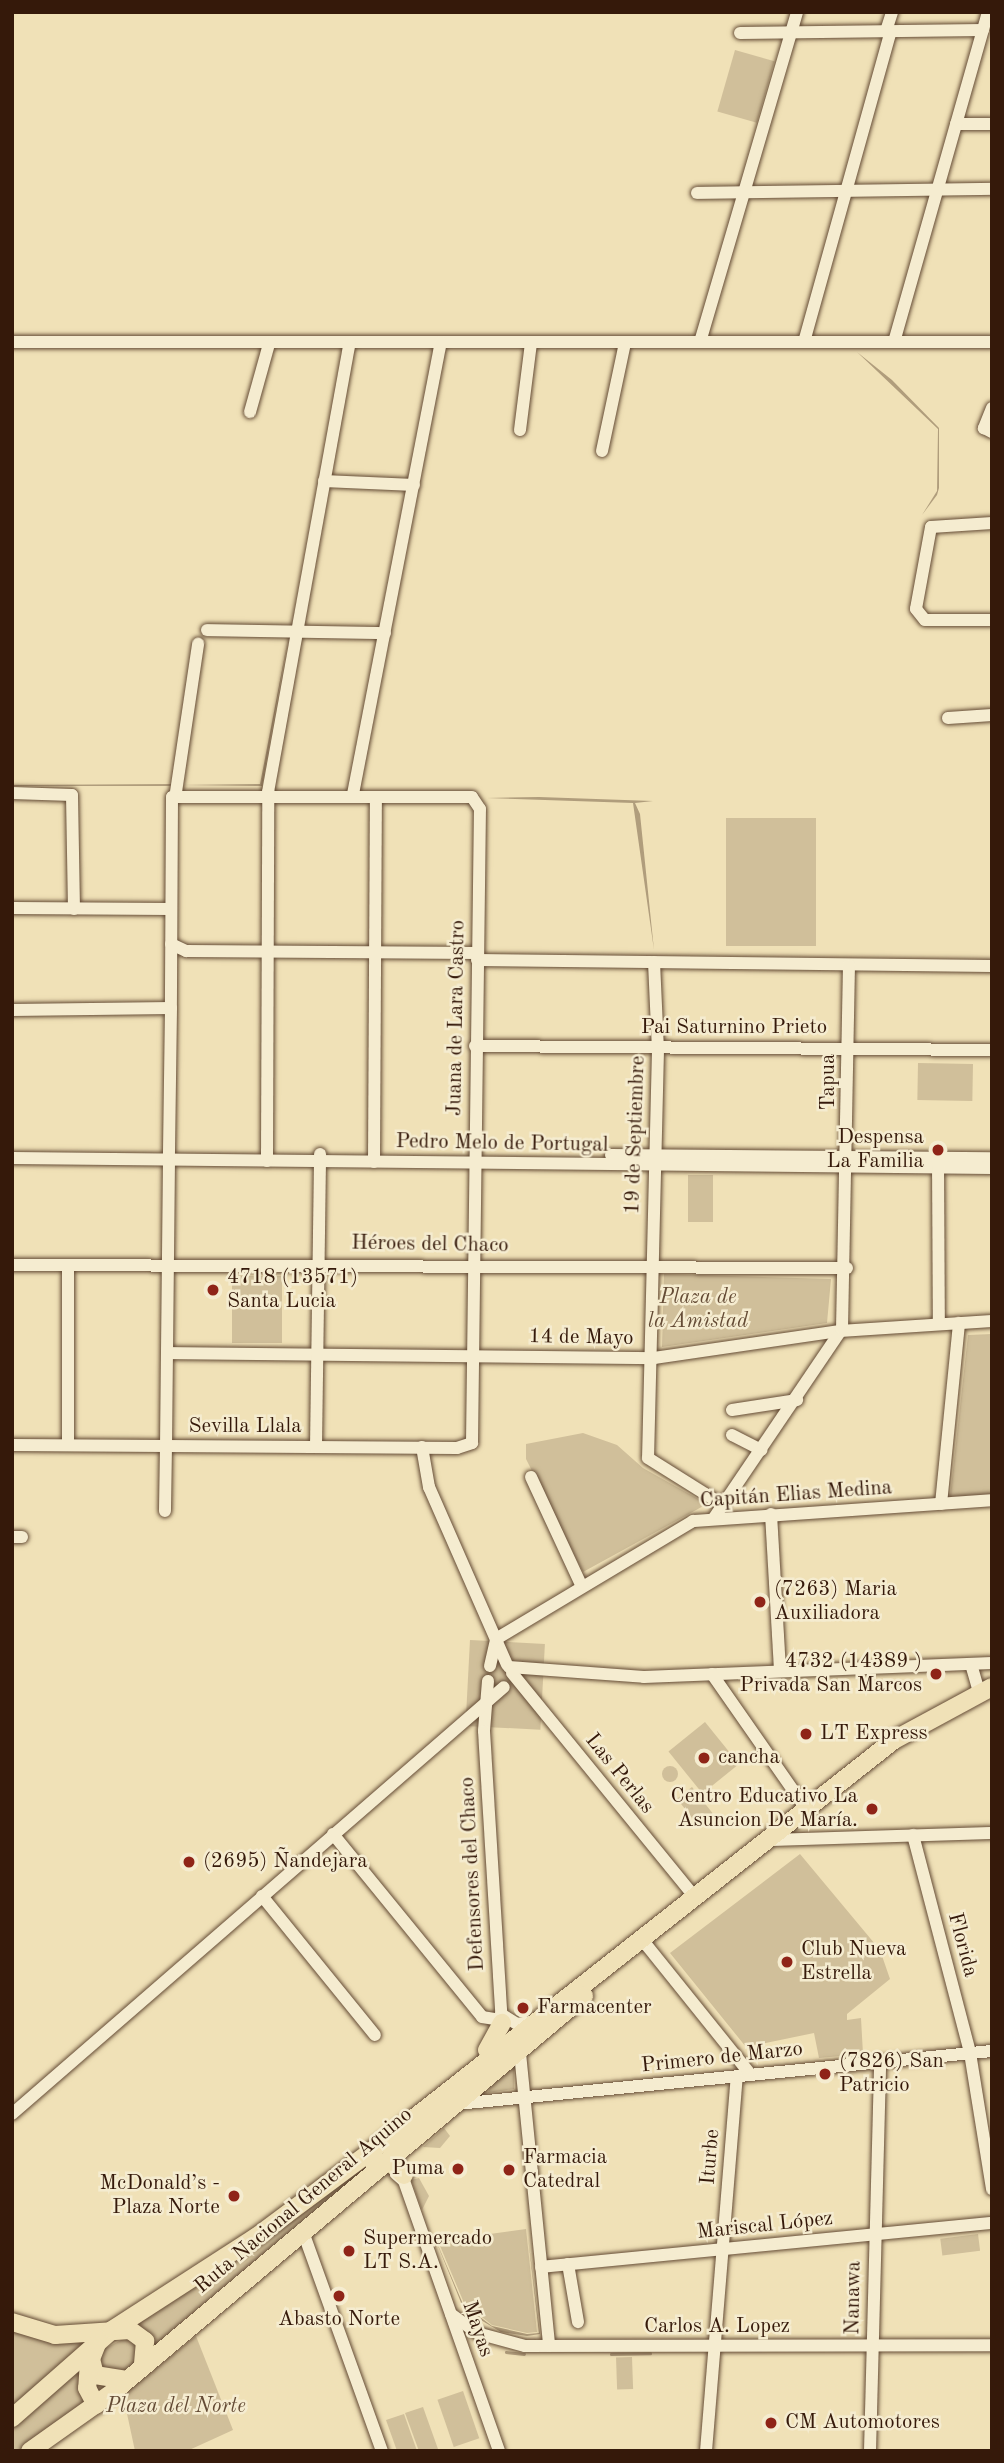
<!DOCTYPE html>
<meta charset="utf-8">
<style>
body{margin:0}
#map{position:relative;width:1004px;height:2463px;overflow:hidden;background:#f0e1b7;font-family:"Old Standard TT",serif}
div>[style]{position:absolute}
.green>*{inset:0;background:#d0bf9a;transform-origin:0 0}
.round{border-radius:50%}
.water>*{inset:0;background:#b09d7c}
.stream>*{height:2.5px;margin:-1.25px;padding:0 1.25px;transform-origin:1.25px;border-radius:1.25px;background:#b09d7c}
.roads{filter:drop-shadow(0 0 2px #644b35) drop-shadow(0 0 2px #644b35)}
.minor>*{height:12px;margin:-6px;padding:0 6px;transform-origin:6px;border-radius:6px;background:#f5ecd0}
.highway>*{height:18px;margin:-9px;padding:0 9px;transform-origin:9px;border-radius:9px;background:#f0e1b7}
.dots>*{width:19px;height:19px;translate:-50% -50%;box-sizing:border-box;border:4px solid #f5ecd0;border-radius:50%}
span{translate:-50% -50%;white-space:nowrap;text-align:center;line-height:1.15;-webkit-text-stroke:5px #f5ecd0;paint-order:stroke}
.street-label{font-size:21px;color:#35190a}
.poi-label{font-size:21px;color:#35190a}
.right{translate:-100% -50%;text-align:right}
.left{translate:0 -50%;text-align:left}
.park-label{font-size:21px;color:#644b35;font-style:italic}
.frame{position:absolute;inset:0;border:14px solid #35190a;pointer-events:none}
</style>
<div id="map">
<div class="green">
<div style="left:735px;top:50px;width:41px;height:64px;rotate:16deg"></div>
<div style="left:726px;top:818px;width:90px;height:128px"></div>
<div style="left:918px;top:1063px;width:55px;height:37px;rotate:1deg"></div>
<div style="left:688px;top:1175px;width:25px;height:47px"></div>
<div style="clip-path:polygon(664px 1274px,831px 1279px,827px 1323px,662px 1347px)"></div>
<div style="left:232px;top:1276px;width:50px;height:67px"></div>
<div style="clip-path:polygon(992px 1334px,992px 1494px,950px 1497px,968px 1335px)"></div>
<div style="clip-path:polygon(583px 1433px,617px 1445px,643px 1468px,707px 1504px,583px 1572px,526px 1459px,526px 1444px)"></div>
<div style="left:470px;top:1640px;width:75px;height:86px;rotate:3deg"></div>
<div style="left:705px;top:1722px;width:54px;height:47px;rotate:51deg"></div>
<div class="round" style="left:662px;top:1766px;width:16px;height:16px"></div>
<div style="left:692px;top:1787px;width:36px;height:19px;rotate:52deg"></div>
<div style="clip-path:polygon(800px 1854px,880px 1950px,890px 1979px,847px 2014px,847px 2020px,861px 2018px,863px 2054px,819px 2058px,814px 2033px,746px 2047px,670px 1953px)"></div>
<div style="clip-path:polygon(514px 2068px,514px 2089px,488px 2093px,493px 2080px)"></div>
<div style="clip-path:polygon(444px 2128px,450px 2136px,440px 2148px,423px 2147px)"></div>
<div style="clip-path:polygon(366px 2168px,154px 2349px,133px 2323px,362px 2169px)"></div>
<div style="clip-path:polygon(419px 2178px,429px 2196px,422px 2210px,411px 2180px)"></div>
<div style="clip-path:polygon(526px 2229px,537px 2332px,527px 2333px,492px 2325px,464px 2303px,438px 2241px)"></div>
<div style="left:978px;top:2234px;width:17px;height:38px;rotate:83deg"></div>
<div style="clip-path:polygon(12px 2327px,87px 2340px,12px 2409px)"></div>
<div style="clip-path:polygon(196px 2336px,233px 2430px,187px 2451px,135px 2451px,123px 2395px)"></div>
<div style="clip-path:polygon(127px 2337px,137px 2343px,135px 2362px,118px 2375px,97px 2365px,102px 2350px)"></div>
<div style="left:632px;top:2357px;width:32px;height:16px;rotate:88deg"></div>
<div style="clip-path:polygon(78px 2371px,85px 2405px,24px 2451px,12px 2451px,12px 2425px)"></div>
<div style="left:463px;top:2391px;width:50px;height:27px;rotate:71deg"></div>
<div style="clip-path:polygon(423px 2407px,438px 2449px,434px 2451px,419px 2451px,405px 2413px)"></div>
<div style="clip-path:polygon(404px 2414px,417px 2451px,397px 2451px,386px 2420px)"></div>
</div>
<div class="water">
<div style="clip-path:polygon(857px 352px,892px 380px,939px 428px,939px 488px,937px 495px,922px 515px,937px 491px,938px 429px)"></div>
<div style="clip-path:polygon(288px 639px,262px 786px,182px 785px,260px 784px)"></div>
<div style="clip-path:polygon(171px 784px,171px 786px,12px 786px,12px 785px)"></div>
<div style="clip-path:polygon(539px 797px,653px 801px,635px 803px,640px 814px,654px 950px,633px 803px,487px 798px)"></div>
<div style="clip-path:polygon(434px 2236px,463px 2304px,492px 2326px,527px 2334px,539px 2333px,528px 2236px,540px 2334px,527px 2336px,501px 2332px,479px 2319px,462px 2305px)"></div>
</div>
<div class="stream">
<div style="left:470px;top:2311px;width:10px;rotate:84deg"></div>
<div style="left:506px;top:2352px;width:18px;rotate:6deg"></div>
<div style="left:611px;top:2354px;width:39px;rotate:-1deg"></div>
</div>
<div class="roads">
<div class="minor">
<div style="left:886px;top:31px;width:20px;rotate:-72deg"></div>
<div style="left:740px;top:33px;width:243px;rotate:-0.7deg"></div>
<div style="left:956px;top:124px;width:36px"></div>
<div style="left:697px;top:193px;width:295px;rotate:-0.8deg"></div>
<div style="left:12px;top:342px;width:980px"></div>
<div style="left:700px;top:342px;width:344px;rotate:-73.6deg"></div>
<div style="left:804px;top:342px;width:323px;rotate:-74.4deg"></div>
<div style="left:894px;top:342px;width:343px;rotate:-74.1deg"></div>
<div style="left:992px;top:408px;width:22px;rotate:112deg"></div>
<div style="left:984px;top:428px;width:9px;rotate:27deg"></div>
<div style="left:250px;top:412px;width:71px;rotate:-74.4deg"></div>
<div style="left:520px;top:430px;width:88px;rotate:-82.8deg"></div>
<div style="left:602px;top:451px;width:110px;rotate:-78deg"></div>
<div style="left:324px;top:481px;width:90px;rotate:2.5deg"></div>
<div style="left:992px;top:523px;width:61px;rotate:176.2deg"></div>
<div style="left:931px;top:527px;width:83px;rotate:100.4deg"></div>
<div style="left:916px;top:609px;width:14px;rotate:51deg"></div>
<div style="left:925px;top:620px;width:67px"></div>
<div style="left:207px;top:630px;width:178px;rotate:1deg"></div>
<div style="left:948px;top:718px;width:44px;rotate:-3.9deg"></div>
<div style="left:176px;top:792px;width:150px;rotate:-81.5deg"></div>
<div style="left:12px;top:793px;width:60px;rotate:1.9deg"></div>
<div style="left:72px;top:795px;width:114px;rotate:89deg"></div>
<div style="left:353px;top:794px;width:460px;rotate:-79deg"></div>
<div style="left:12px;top:908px;width:159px;rotate:0.4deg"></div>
<div style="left:171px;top:944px;width:17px;rotate:25deg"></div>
<div style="left:186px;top:951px;width:291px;rotate:0.4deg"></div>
<div style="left:477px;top:960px;width:515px;rotate:0.67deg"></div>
<div style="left:654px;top:962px;width:88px;rotate:87.4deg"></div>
<div style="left:658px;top:1050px;width:408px;rotate:91.4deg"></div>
<div style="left:648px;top:1458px;width:89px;rotate:32.1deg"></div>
<div style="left:12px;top:1010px;width:159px;rotate:-0.7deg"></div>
<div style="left:475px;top:1046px;width:517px;rotate:0.44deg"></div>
<div style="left:611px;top:1155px;width:381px;rotate:0.5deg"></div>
<div style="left:12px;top:1158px;width:980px;rotate:0.58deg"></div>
<div style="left:938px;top:1160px;width:164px;rotate:89.7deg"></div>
<div style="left:267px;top:1161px;width:369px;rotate:-89.8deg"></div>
<div style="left:268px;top:792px;width:456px;rotate:-79.7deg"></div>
<div style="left:374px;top:1162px;width:365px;rotate:-89.7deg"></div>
<div style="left:12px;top:1265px;width:835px;rotate:0.21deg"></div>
<div style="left:68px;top:1265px;width:180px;rotate:90deg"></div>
<div style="left:167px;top:1353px;width:487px;rotate:0.6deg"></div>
<div style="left:654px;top:1358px;width:188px;rotate:-8.3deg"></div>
<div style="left:840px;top:1331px;width:152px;rotate:-3.8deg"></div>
<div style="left:732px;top:1410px;width:66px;rotate:-8.7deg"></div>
<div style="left:732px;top:1435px;width:33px;rotate:27deg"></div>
<div style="left:12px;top:1445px;width:154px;rotate:0.4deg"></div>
<div style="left:166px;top:1446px;width:291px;rotate:0.4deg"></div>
<div style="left:457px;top:1448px;width:16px;rotate:-18deg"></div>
<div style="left:472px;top:1443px;width:634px;rotate:-89.28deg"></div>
<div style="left:480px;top:809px;width:14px;rotate:-124deg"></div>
<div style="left:472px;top:797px;width:300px;rotate:180deg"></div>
<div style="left:172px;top:797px;width:211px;rotate:90.3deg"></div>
<div style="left:171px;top:1008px;width:152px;rotate:90.8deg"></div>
<div style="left:169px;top:1160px;width:286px;rotate:90.6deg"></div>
<div style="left:166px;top:1446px;width:65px;rotate:90.9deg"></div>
<div style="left:316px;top:1447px;width:293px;rotate:-89.2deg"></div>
<div style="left:422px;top:1447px;width:41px;rotate:80.1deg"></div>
<div style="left:429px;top:1487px;width:194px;rotate:66.3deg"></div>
<div style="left:531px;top:1477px;width:121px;rotate:65.1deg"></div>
<div style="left:941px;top:1504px;width:182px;rotate:-84.3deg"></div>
<div style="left:771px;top:1514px;width:157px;rotate:86.7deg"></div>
<div style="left:714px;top:1518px;width:228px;rotate:-55.9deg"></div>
<div style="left:842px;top:1329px;width:364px;rotate:-88.9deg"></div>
<div style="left:12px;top:1537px;width:10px"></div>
<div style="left:971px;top:1664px;width:29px;rotate:74deg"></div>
<div style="left:490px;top:1666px;width:28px;rotate:-77deg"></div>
<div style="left:496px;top:1639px;width:230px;rotate:-30.9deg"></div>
<div style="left:693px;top:1521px;width:300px;rotate:-4deg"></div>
<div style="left:509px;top:1667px;width:135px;rotate:4.2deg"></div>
<div style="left:644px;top:1677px;width:348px;rotate:-2.3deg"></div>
<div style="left:512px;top:1673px;width:291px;rotate:50.8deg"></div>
<div style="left:712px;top:1674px;width:166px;rotate:55.1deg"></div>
<div style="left:488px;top:1681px;width:50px;rotate:94.6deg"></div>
<div style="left:484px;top:1731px;width:298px;rotate:86.5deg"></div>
<div style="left:333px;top:1834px;width:236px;rotate:50.8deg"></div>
<div style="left:482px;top:2017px;width:20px;rotate:9deg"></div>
<div style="left:913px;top:1835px;width:225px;rotate:75.3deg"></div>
<div style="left:970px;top:2053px;width:138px;rotate:80.8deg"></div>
<div style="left:770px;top:1840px;width:222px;rotate:-1.8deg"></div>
<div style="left:262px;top:1896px;width:179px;rotate:50.9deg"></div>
<div style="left:644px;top:1942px;width:169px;rotate:51.2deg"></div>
<div style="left:501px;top:2014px;width:19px;rotate:32deg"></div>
<div style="left:517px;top:2024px;width:14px;rotate:-8deg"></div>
<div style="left:520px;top:2053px;width:294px;rotate:84.3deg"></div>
<div style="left:457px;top:2104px;width:538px;rotate:-5.66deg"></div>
<div style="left:12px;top:2114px;width:651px;rotate:-40.95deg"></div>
<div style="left:396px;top:2174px;width:11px;rotate:41deg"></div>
<div style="left:404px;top:2181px;width:286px;rotate:70.6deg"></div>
<div style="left:302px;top:2229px;width:236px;rotate:70.2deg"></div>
<div style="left:568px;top:2264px;width:59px;rotate:80.2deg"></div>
<div style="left:541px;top:2267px;width:453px;rotate:-5.6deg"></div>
<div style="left:451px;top:2314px;width:32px;rotate:36deg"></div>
<div style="left:477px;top:2333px;width:50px;rotate:15.2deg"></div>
<div style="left:525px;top:2346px;width:467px;rotate:-0.1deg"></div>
<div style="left:706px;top:2451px;width:376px;rotate:-85.3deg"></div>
<div style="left:870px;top:2451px;width:390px;rotate:-88.5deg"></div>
</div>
<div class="highway">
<div style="left:487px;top:2050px;width:31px;rotate:-61deg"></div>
<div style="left:374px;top:2163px;width:16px;rotate:-4deg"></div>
<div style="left:390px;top:2162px;width:19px;rotate:43deg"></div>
<div style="left:12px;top:2322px;width:45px;rotate:16.8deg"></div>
<div style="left:55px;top:2335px;width:75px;rotate:-3.8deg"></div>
<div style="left:130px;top:2330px;width:19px;rotate:36deg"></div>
<div style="left:145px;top:2341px;width:25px;rotate:95deg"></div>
<div style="left:97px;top:2344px;width:16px;rotate:112deg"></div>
<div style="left:91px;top:2359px;width:16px;rotate:76deg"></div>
<div style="left:95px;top:2375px;width:32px;rotate:9deg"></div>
<div style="left:89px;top:2362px;width:26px;rotate:94deg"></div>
<div style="left:87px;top:2388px;width:19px;rotate:62deg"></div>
<div style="left:12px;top:2418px;width:133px;rotate:-41.3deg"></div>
<div style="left:112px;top:2330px;width:171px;rotate:-32.9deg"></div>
<div style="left:256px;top:2237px;width:161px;rotate:-36.7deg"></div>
<div style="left:385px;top:2141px;width:648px;rotate:-38.23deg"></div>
<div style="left:894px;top:1740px;width:111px;rotate:-28.4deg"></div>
<div style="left:30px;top:2451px;width:100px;rotate:-35.3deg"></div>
<div style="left:112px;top:2393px;width:617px;rotate:-40.07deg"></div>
</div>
</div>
<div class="dots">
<div style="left:938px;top:1150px;background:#8f2418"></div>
<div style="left:213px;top:1290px;background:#8f2418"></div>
<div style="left:760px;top:1602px;background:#8f2418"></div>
<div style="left:936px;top:1674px;background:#8f2418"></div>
<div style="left:806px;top:1734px;background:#8f2418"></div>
<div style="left:704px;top:1758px;background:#8f2418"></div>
<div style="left:872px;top:1809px;background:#8f2418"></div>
<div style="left:189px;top:1862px;background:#8f2418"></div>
<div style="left:787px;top:1962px;background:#8f2418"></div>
<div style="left:523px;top:2008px;background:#8f2418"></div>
<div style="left:825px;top:2074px;background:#8f2418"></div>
<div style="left:458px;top:2169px;background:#8f2418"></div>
<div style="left:509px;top:2170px;background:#8f2418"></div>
<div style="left:234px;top:2196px;background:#8f2418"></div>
<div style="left:349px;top:2251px;background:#8f2418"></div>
<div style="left:339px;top:2296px;background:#8f2418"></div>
<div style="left:771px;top:2423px;background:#8f2418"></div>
</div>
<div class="street-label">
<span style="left:457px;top:1018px;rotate:-89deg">Juana de Lara Castro</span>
<span style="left:734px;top:1028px">Pai Saturnino Prieto</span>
<span style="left:829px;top:1082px;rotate:-90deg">Tapua</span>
<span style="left:636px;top:1135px;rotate:-88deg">19 de Septiembre</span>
<span style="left:502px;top:1144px;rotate:1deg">Pedro Melo de Portugal</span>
<span style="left:430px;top:1245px;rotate:1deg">Héroes del Chaco</span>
<span style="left:581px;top:1338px;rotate:1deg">14 de Mayo</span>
<span style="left:245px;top:1427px">Sevilla Llala</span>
<span style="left:796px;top:1495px;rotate:-4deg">Capitán Elias Medina</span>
<span style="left:619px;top:1774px;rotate:51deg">Las Perlas</span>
<span style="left:473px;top:1874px;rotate:-93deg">Defensores del Chaco</span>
<span style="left:962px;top:1945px;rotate:75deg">Florida</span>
<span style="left:722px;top:2058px;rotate:-6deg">Primero de Marzo</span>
<span style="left:711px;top:2157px;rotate:-85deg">Iturbe</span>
<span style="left:304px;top:2201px;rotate:-40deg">Ruta Nacional General Aquino</span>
<span style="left:765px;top:2226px;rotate:-6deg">Mariscal López</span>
<span style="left:854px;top:2298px;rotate:-89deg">Nanawa</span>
<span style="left:717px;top:2327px">Carlos A. Lopez</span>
<span style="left:477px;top:2329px;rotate:71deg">Mayas</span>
</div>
<div class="poi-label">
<span class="right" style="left:924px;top:1150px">Despensa<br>La Familia</span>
<span class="left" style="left:227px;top:1290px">4718 (13571)<br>Santa Lucia</span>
<span class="left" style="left:774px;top:1602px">(7263) Maria<br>Auxiliadora</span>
<span class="right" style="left:922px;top:1674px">4732 (14389 )<br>Privada San Marcos</span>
<span class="left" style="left:820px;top:1734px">LT Express</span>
<span class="left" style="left:718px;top:1758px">cancha</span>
<span class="right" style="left:858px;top:1809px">Centro Educativo La<br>Asuncion De María.</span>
<span class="left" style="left:203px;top:1862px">(2695) Ñandejara</span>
<span class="left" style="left:801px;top:1962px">Club Nueva<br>Estrella</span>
<span class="left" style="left:537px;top:2008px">Farmacenter</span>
<span class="left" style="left:839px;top:2074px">(7826) San<br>Patricio</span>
<span class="left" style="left:523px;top:2170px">Farmacia<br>Catedral</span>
<span class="right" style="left:444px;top:2169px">Puma</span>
<span class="right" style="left:220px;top:2196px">McDonald’s -<br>Plaza Norte</span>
<span class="left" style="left:363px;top:2251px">Supermercado<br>LT S.A.</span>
<span style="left:339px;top:2320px">Abasto Norte</span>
<span class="left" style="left:785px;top:2423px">CM Automotores</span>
</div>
<div class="park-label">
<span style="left:698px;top:1310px">Plaza de<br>la Amistad</span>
<span style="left:176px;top:2407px">Plaza del Norte</span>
</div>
<div class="frame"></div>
</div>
